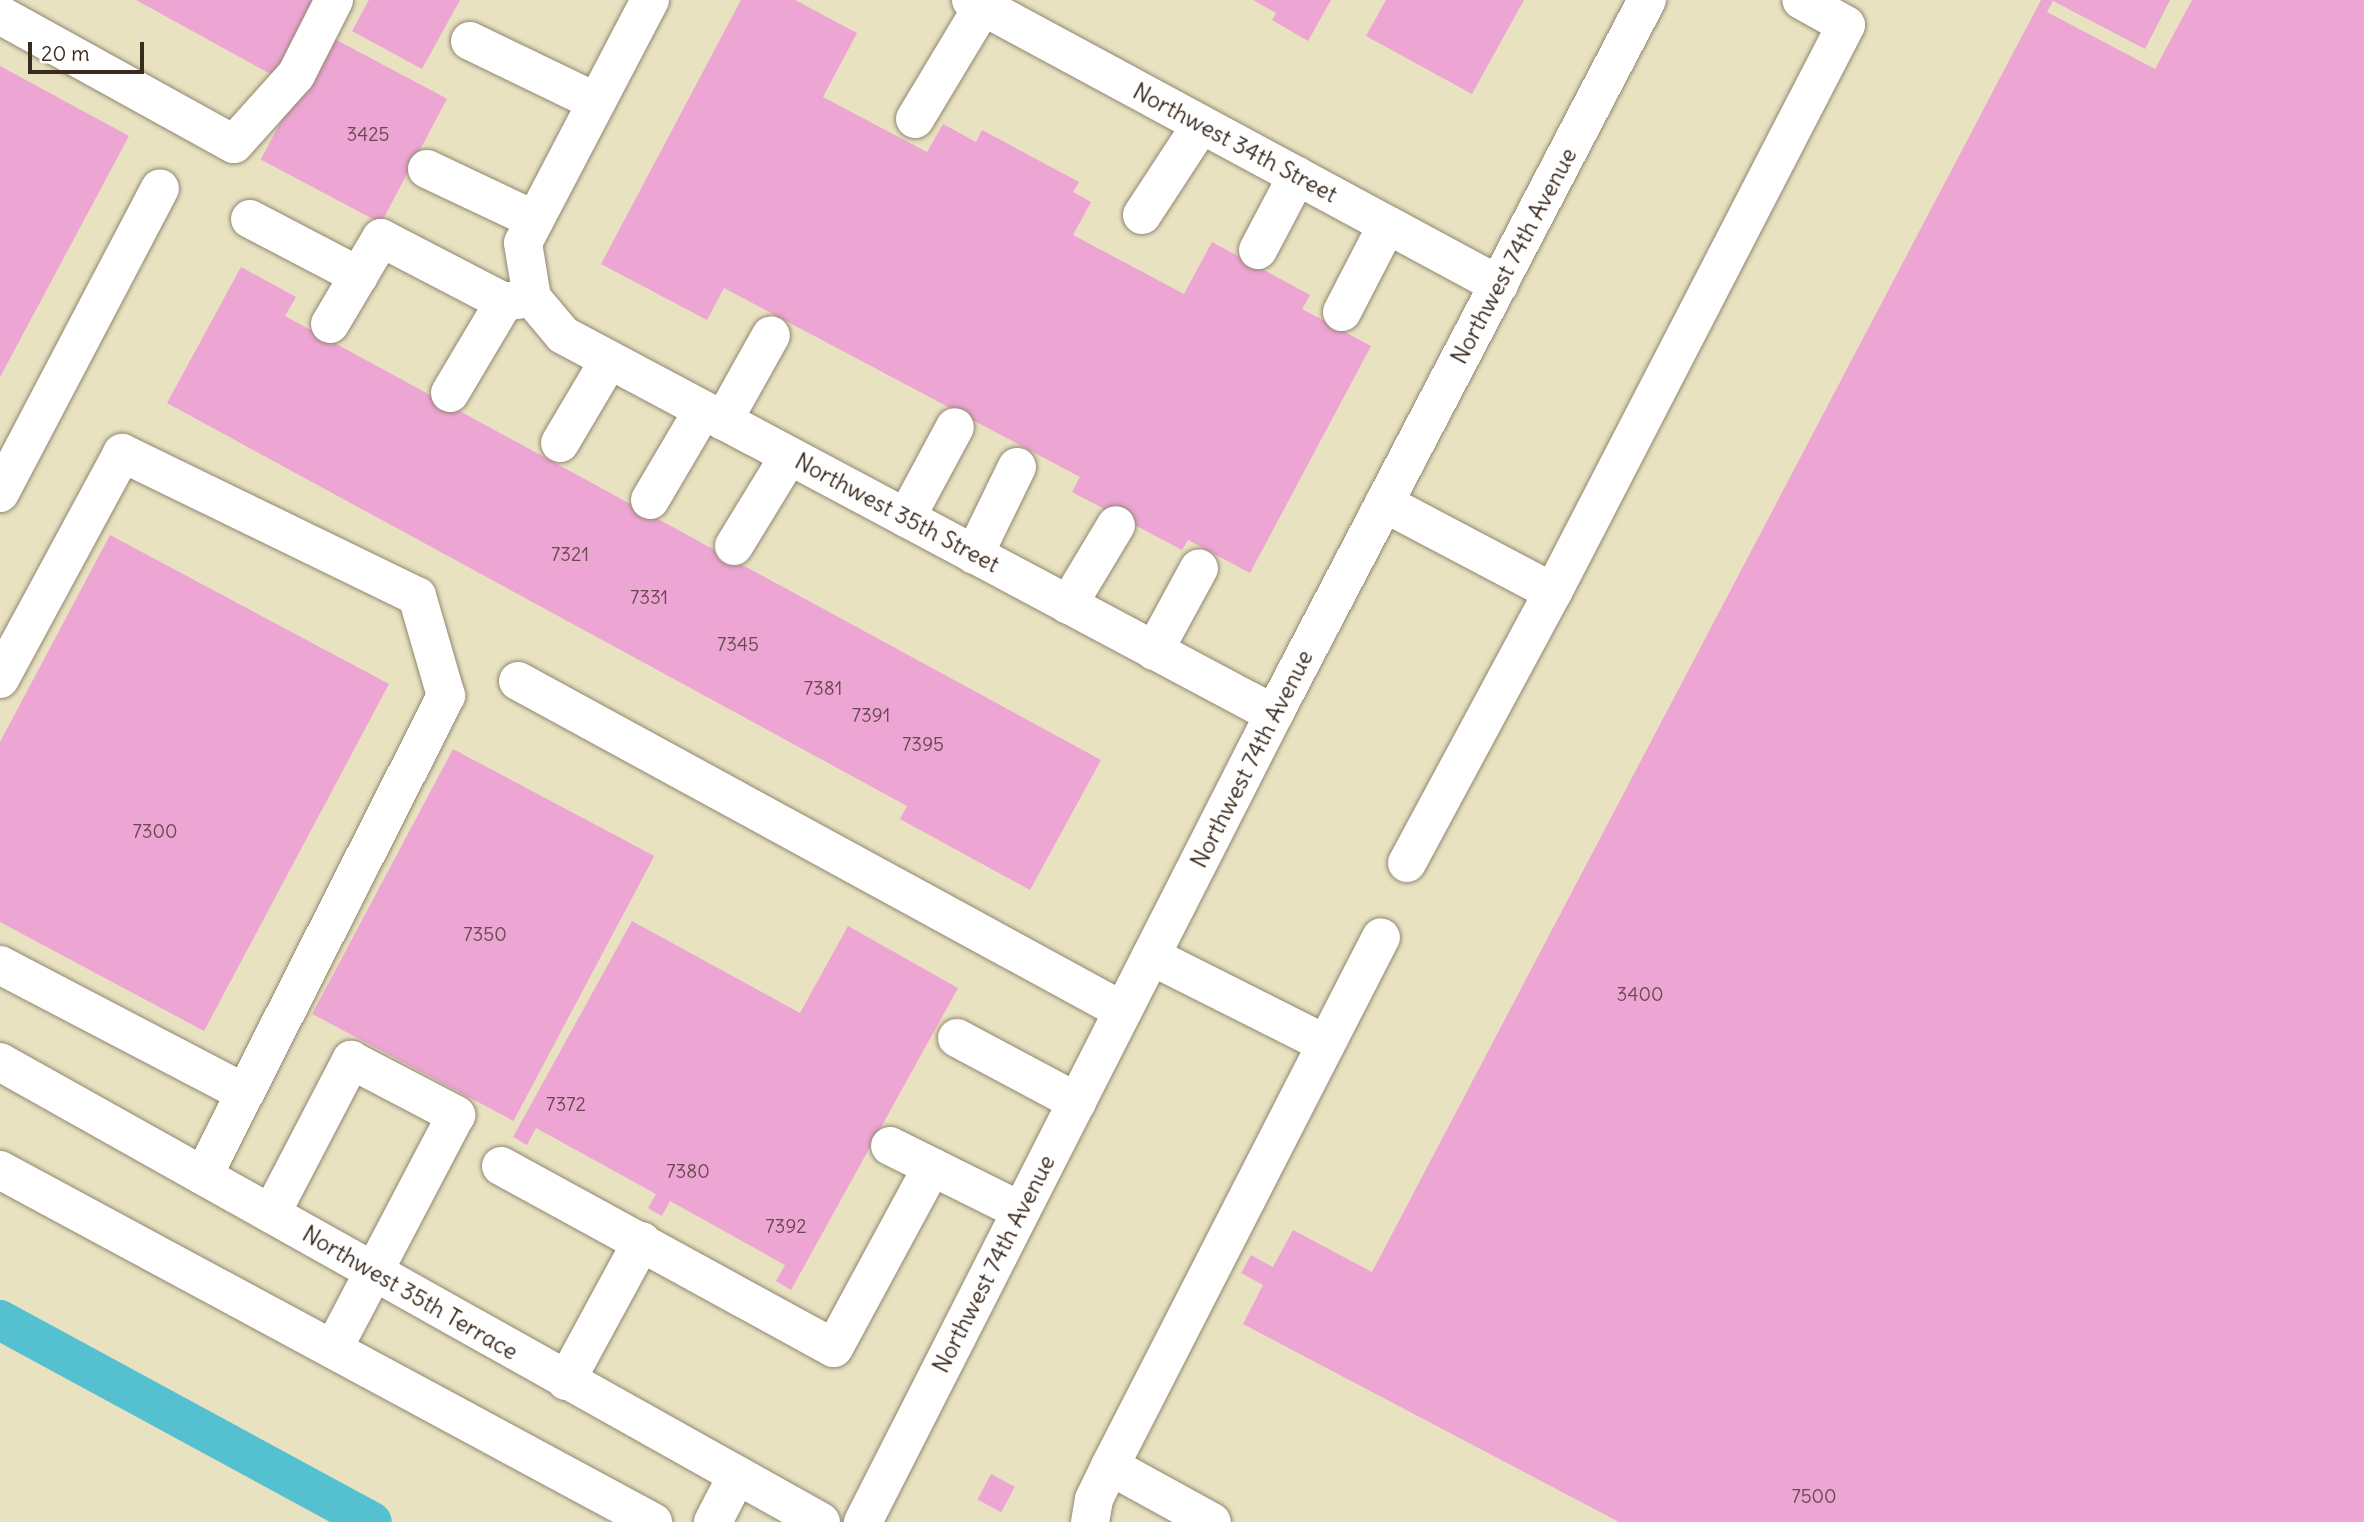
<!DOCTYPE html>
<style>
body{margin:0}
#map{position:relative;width:2364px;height:1522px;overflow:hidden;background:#e8e2c1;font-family:Delius,sans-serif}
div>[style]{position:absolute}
.canal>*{height:40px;margin:-20px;padding:0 20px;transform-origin:20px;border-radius:20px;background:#55c0d0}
.building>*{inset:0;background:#eda5d4;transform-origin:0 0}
.roads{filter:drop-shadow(0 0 2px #928670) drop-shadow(0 0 2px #928670)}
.minor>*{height:38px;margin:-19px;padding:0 19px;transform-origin:19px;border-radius:19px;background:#fff}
span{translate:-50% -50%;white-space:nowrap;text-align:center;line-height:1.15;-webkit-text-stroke:7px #fff;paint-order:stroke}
.number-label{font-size:19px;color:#68494c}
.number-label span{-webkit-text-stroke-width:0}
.street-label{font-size:23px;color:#3b2a1e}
.scale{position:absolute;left:28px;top:42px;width:116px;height:32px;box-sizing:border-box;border:4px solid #3b2a1e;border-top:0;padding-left:9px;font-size:21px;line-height:24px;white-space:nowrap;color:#3b2a1e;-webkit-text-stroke:5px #fff;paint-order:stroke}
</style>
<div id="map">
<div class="canal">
<div style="left:0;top:1320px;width:423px;rotate:28.5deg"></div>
</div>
<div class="building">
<div style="clip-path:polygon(136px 0,318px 0,276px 77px)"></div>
<div style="clip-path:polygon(369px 0,460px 0,422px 69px,352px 31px)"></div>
<div style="clip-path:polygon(741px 0,795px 0,857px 33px,823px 97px,927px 152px,943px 124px,976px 142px,982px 130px,1079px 182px,1073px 192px,1091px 202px,1073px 235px,1184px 294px,1212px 242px,1310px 295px,1302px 309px,1371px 346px,1250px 573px,1188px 540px,1182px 550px,1072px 492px,1080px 477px,724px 288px,707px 320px,601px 264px)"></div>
<div style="clip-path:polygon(1253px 0,1331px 0,1308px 41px,1272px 20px,1276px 13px)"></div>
<div style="clip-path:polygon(1386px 0,1524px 0,1472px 94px,1366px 36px)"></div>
<div style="clip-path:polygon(2041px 0,2170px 0,2145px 49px,2053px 1px,2047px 12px,2155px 69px,2192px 0,2364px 0,2364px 1522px,1619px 1522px,1243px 1324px,1263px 1285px,1241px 1273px,1251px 1255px,1273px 1267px,1293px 1230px,1372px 1272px)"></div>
<div style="left:327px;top:35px;width:136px;height:141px;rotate:28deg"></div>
<div style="clip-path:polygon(0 66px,129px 136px,0 377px)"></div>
<div style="clip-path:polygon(241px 267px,296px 297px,285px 316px,1101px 760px,1030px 890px,900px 819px,907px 806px,167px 403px)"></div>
<div style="clip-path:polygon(110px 535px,389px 684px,204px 1031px,0 922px,0 742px)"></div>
<div style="left:453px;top:749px;width:228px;height:300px;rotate:28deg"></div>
<div style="clip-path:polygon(632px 921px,800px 1013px,848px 926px,958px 988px,791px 1290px,776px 1281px,785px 1265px,670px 1201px,662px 1216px,648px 1208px,656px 1194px,536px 1128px,527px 1145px,513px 1137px)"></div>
<div style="left:991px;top:1474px;width:27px;height:29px;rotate:28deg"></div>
</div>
<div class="roads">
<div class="minor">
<div style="left:650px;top:0;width:274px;rotate:117.6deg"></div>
<div style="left:523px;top:243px;width:56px;rotate:80.7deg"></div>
<div style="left:532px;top:298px;width:48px;rotate:50deg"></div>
<div style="left:563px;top:335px;width:806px;rotate:28.06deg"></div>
<div style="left:971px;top:0;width:600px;rotate:28.36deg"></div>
<div style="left:0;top:15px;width:267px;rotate:28.9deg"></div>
<div style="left:234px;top:144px;width:93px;rotate:-48.1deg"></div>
<div style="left:296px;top:75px;width:84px;rotate:-63.1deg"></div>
<div style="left:470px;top:41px;width:140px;rotate:25.8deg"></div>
<div style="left:915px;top:119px;width:132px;rotate:-59deg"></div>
<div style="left:427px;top:169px;width:119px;rotate:25.3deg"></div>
<div style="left:1142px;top:215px;width:108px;rotate:-56.8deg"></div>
<div style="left:250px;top:219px;width:123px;rotate:27.6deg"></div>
<div style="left:1258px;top:250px;width:84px;rotate:-62.2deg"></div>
<div style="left:1342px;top:312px;width:98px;rotate:-62.7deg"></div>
<div style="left:330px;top:324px;width:100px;rotate:-59.3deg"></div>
<div style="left:381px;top:238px;width:139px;rotate:27.5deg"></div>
<div style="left:450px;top:393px;width:106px;rotate:-59.3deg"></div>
<div style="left:504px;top:302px;width:26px;rotate:-9deg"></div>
<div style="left:723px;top:421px;width:98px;rotate:-60.8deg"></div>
<div style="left:560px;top:443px;width:96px;rotate:-59.4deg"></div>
<div style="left:0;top:493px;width:344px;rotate:-62.3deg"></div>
<div style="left:650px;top:500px;width:104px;rotate:-59.5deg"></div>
<div style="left:1384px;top:503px;width:191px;rotate:27.8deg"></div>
<div style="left:1553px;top:592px;width:638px;rotate:-62.67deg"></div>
<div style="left:1846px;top:25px;width:51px;rotate:-150.9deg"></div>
<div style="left:906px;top:518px;width:103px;rotate:-61.7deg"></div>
<div style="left:734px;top:546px;width:105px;rotate:-58.6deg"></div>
<div style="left:974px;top:555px;width:98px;rotate:-64deg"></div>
<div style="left:1068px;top:605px;width:93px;rotate:-59deg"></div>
<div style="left:1154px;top:651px;width:94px;rotate:-61.5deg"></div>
<div style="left:0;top:679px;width:257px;rotate:-61.6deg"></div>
<div style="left:122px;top:453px;width:328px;rotate:25.9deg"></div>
<div style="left:417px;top:596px;width:104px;rotate:73.8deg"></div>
<div style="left:446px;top:696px;width:538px;rotate:116.85deg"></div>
<div style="left:518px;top:681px;width:689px;rotate:28.61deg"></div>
<div style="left:1407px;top:863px;width:308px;rotate:-61.7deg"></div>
<div style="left:1151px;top:956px;width:196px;rotate:26.7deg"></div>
<div style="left:0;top:965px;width:276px;rotate:27.6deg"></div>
<div style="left:957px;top:1038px;width:136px;rotate:28.1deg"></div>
<div style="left:0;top:1062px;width:941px;rotate:29.26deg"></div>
<div style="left:890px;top:1146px;width:146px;rotate:26.4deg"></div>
<div style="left:501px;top:1166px;width:379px;rotate:28.7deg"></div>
<div style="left:834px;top:1348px;width:206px;rotate:-61.6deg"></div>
<div style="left:0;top:1170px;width:742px;rotate:28.33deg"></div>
<div style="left:271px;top:1214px;width:174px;rotate:-62.5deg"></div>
<div style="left:351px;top:1060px;width:119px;rotate:27.6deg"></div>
<div style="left:456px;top:1115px;width:264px;rotate:117.7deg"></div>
<div style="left:566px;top:1381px;width:159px;rotate:-61.5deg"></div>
<div style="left:1110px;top:1466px;width:116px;rotate:28.8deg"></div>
<div style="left:713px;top:1522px;width:53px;rotate:-62.9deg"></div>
<div style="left:863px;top:1522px;width:907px;rotate:-63.04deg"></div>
<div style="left:1274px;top:714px;width:806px;rotate:-62.42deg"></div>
<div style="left:1090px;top:1522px;width:23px;rotate:-80deg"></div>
<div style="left:1094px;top:1499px;width:37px;rotate:-64deg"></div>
<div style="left:1110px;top:1466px;width:594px;rotate:-62.87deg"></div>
</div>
</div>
<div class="number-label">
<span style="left:368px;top:135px">3425</span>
<span style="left:570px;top:555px">7321</span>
<span style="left:649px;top:598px">7331</span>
<span style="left:738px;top:645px">7345</span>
<span style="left:823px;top:689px">7381</span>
<span style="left:871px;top:716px">7391</span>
<span style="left:923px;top:745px">7395</span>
<span style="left:155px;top:832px">7300</span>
<span style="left:485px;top:935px">7350</span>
<span style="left:1640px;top:995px">3400</span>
<span style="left:566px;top:1105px">7372</span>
<span style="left:688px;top:1172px">7380</span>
<span style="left:786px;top:1227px">7392</span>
<span style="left:1814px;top:1497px">7500</span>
</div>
<div class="street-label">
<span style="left:1235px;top:143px;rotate:28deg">Northwest 34th Street</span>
<span style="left:1514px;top:256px;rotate:-62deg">Northwest 74th Avenue</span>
<span style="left:897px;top:513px;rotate:28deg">Northwest 35th Street</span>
<span style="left:1252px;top:759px;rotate:-63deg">Northwest 74th Avenue</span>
<span style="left:994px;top:1264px;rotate:-63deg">Northwest 74th Avenue</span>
<span style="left:410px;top:1293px;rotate:30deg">Northwest 35th Terrace</span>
</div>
<div class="scale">20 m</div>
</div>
